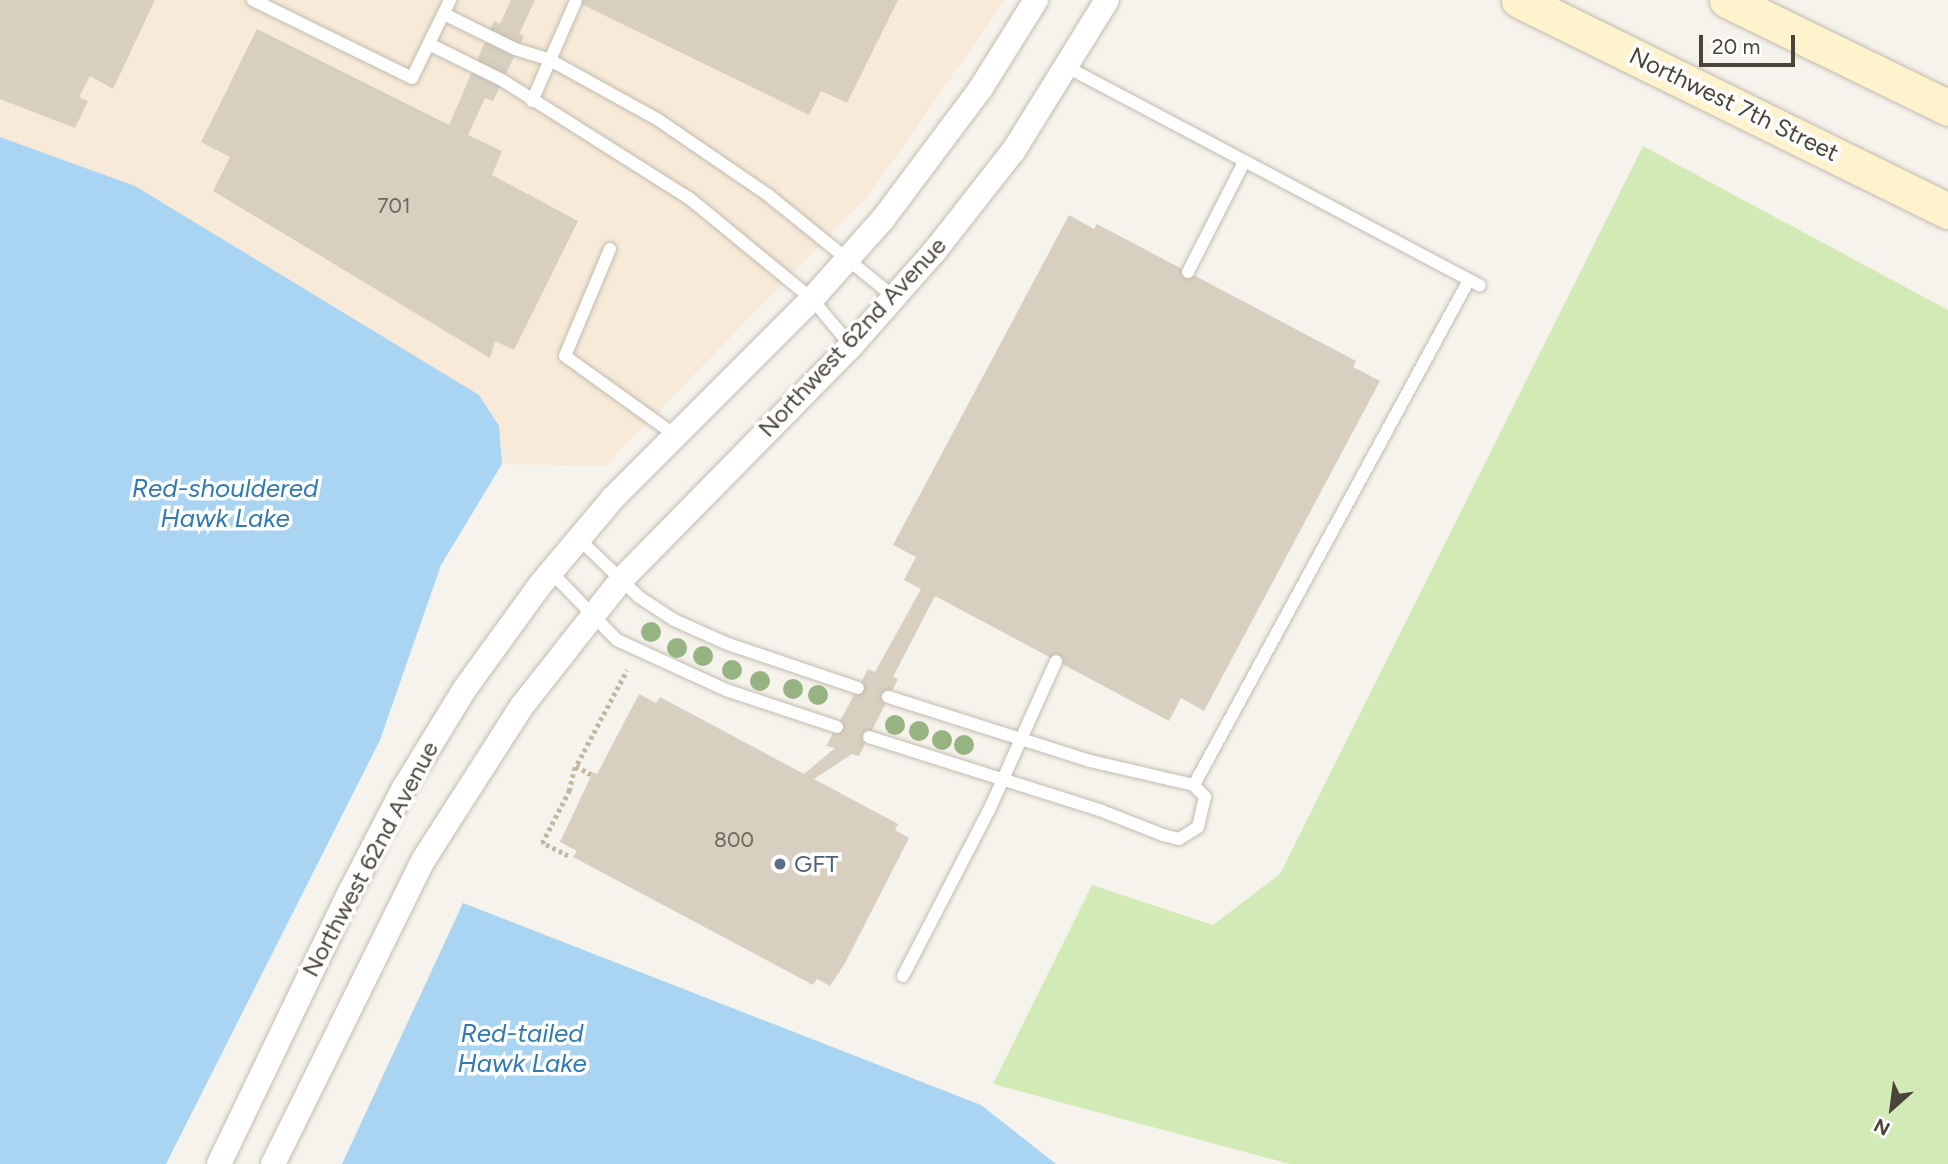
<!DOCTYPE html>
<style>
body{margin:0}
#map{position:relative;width:1948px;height:1164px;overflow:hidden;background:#f6f3ec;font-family:Figtree,sans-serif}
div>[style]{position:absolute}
.commercial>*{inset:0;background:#f7ead8}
.green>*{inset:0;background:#d2eab5}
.water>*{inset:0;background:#a9d4f2}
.building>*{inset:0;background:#d8cfc1}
.path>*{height:4.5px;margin-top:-2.25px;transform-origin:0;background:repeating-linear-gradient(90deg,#c4b79f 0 3.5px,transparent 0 7px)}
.roads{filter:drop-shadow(0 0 2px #c2bbae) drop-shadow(0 0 2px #c2bbae)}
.lane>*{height:12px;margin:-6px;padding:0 6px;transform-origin:6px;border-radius:6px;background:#fff}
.street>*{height:24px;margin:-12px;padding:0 12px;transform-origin:12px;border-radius:12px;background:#fff}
.secondary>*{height:35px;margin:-17.5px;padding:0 17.5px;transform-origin:17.5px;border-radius:17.5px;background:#fff3cd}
.trees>*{width:20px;height:20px;margin:-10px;border-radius:50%;background:#97b381}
.dots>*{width:19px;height:19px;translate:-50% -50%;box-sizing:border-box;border:4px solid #fff;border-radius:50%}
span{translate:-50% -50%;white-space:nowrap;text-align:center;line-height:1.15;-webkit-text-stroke:7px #fff;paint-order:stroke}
.number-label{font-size:21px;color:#6e675b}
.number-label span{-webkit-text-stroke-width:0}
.street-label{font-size:24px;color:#4b4439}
.service-label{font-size:24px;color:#4e5e75}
.left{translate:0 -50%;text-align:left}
.water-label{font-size:26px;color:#2e7ab2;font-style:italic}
.north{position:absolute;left:1857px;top:1073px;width:70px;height:70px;-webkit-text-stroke:5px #fff;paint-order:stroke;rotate:208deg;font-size:19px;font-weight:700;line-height:28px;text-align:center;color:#4b4439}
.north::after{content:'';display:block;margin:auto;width:24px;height:32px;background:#4b4439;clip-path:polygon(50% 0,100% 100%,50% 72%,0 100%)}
.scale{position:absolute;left:1699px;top:35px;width:96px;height:32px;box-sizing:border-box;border:4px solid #4b4439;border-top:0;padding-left:9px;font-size:21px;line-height:24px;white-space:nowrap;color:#4b4439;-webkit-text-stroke:5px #fff;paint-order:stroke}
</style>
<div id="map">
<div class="commercial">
<div style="clip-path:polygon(0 0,1005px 0,869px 195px,605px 466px,502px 464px,499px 427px,135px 186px,0 137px)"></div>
</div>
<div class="green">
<div style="clip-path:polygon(1643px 146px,1948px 310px,1948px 1164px,1290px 1164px,993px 1084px,1092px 885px,1213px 925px,1280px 874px)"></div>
</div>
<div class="water">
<div style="clip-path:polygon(0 137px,135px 186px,479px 395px,499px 426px,502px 464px,441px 565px,380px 740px,166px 1164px,0 1164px)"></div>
<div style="clip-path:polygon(463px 903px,981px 1105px,1056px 1164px,342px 1164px)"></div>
</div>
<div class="building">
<div style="clip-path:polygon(0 0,155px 0,113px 89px,90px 76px,79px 97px,88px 101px,75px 128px,0 99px)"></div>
<div style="clip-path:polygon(511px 0,535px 0,519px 34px,524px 36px,493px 101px,485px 98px,468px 135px,502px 151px,492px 175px,578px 221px,514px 350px,495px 341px,490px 358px,213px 191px,230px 157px,201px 142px,257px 29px,449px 125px,494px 21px,500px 24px)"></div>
<div style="clip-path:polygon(573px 0,898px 0,847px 103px,821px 91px,809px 115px)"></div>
<div style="clip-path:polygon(1069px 215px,1094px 229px,1097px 224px,1356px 361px,1353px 367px,1380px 381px,1204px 711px,1181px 698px,1169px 721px,935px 596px,893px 677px,898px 679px,859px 756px,852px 754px,814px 779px,898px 824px,895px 830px,909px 838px,844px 965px,830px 986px,817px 979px,813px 985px,573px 857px,577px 851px,560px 842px,593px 772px,597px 774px,639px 694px,656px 703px,660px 697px,804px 774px,835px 748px,826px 746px,858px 688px,868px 669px,875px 672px,921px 589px,904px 580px,916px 557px,893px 545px)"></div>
</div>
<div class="path">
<div style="left:576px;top:766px;width:18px;rotate:29deg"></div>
<div style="left:568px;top:856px;width:29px;rotate:-153deg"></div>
<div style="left:542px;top:843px;width:59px;rotate:-62.6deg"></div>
<div style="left:569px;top:791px;width:22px;rotate:-77deg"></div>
<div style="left:574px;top:770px;width:113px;rotate:-62.1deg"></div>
</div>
<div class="roads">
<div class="lane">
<div style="left:253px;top:0;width:177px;rotate:26.1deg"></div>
<div style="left:412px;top:78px;width:87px;rotate:-64deg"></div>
<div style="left:444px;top:14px;width:79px;rotate:26.2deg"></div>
<div style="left:515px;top:49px;width:37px;rotate:17deg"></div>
<div style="left:550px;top:60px;width:122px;rotate:28.9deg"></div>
<div style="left:657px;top:119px;width:135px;rotate:34.4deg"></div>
<div style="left:768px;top:195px;width:164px;rotate:39deg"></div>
<div style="left:429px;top:44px;width:81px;rotate:26.3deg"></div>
<div style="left:502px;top:80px;width:221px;rotate:32.3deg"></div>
<div style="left:689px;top:198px;width:159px;rotate:39.4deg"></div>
<div style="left:812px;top:299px;width:61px;rotate:50.3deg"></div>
<div style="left:1067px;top:67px;width:467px;rotate:27.9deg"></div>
<div style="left:532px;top:101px;width:109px;rotate:-66.3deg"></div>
<div style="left:610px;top:249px;width:116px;rotate:112.8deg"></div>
<div style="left:565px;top:356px;width:135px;rotate:35.7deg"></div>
<div style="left:1188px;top:272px;width:123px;rotate:-63deg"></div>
<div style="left:579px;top:539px;width:83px;rotate:44deg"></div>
<div style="left:639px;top:597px;width:42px;rotate:33.3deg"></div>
<div style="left:674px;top:620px;width:59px;rotate:24deg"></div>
<div style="left:728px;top:644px;width:137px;rotate:18.7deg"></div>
<div style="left:551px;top:572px;width:95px;rotate:45.9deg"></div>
<div style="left:617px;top:640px;width:120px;rotate:24.6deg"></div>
<div style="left:726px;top:690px;width:117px;rotate:18.4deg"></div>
<div style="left:869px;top:737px;width:244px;rotate:17.6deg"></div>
<div style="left:1102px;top:811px;width:66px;rotate:21.5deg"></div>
<div style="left:1163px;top:835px;width:16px;rotate:14deg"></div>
<div style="left:1179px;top:839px;width:22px;rotate:-32deg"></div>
<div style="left:1198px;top:827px;width:31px;rotate:-77deg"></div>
<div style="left:1205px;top:797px;width:16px;rotate:-133deg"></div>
<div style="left:1194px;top:785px;width:107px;rotate:-167deg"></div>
<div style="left:1090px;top:761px;width:212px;rotate:-162.4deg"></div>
<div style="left:1194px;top:785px;width:575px;rotate:-61.43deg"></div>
<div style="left:903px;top:976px;width:189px;rotate:-62.6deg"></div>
<div style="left:990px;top:808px;width:161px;rotate:-65.8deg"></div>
</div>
<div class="street">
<div style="left:219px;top:1164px;width:302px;rotate:-64.3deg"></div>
<div style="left:350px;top:892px;width:117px;rotate:-62.6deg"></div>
<div style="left:404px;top:788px;width:115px;rotate:-58.5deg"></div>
<div style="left:464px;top:690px;width:130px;rotate:-54.1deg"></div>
<div style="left:540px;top:585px;width:114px;rotate:-50deg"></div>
<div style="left:613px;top:498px;width:281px;rotate:-45deg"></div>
<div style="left:812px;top:299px;width:107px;rotate:-48.4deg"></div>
<div style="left:883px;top:219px;width:164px;rotate:-53.2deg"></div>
<div style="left:981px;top:88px;width:104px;rotate:-58deg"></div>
<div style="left:273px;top:1164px;width:340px;rotate:-63.7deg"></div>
<div style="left:424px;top:859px;width:182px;rotate:-57.4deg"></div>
<div style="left:522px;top:706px;width:162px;rotate:-51.8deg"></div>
<div style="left:622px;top:579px;width:327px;rotate:-45.5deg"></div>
<div style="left:851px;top:346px;width:125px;rotate:-48.6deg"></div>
<div style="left:934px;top:252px;width:130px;rotate:-51.9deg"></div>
<div style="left:1014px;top:150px;width:176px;rotate:-58.2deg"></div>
</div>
<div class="secondary">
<div style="left:1519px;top:0;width:478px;rotate:26.2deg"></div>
<div style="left:1727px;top:0;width:246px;rotate:26deg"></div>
</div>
</div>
<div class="trees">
<div style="left:651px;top:632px"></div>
<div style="left:677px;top:648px"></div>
<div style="left:703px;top:656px"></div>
<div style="left:732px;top:670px"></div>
<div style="left:760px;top:681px"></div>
<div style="left:793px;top:689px"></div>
<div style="left:818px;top:695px"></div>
<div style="left:895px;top:725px"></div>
<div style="left:919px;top:731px"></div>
<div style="left:942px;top:740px"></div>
<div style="left:964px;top:745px"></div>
</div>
<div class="dots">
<div style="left:780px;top:864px;background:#5c6f8a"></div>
</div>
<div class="number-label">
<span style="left:394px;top:206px">701</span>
<span style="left:734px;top:840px">800</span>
</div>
<div class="street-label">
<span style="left:1734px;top:104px;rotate:26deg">Northwest 7th Street</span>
<span style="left:852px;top:337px;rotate:-47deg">Northwest 62nd Avenue</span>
<span style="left:370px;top:859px;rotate:-62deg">Northwest 62nd Avenue</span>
</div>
<div class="service-label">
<span class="left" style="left:794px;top:864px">GFT</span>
</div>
<div class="water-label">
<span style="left:225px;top:504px">Red-shouldered<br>Hawk Lake</span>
<span style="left:522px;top:1049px">Red-tailed<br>Hawk Lake</span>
</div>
<div class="north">N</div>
<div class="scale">20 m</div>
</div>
